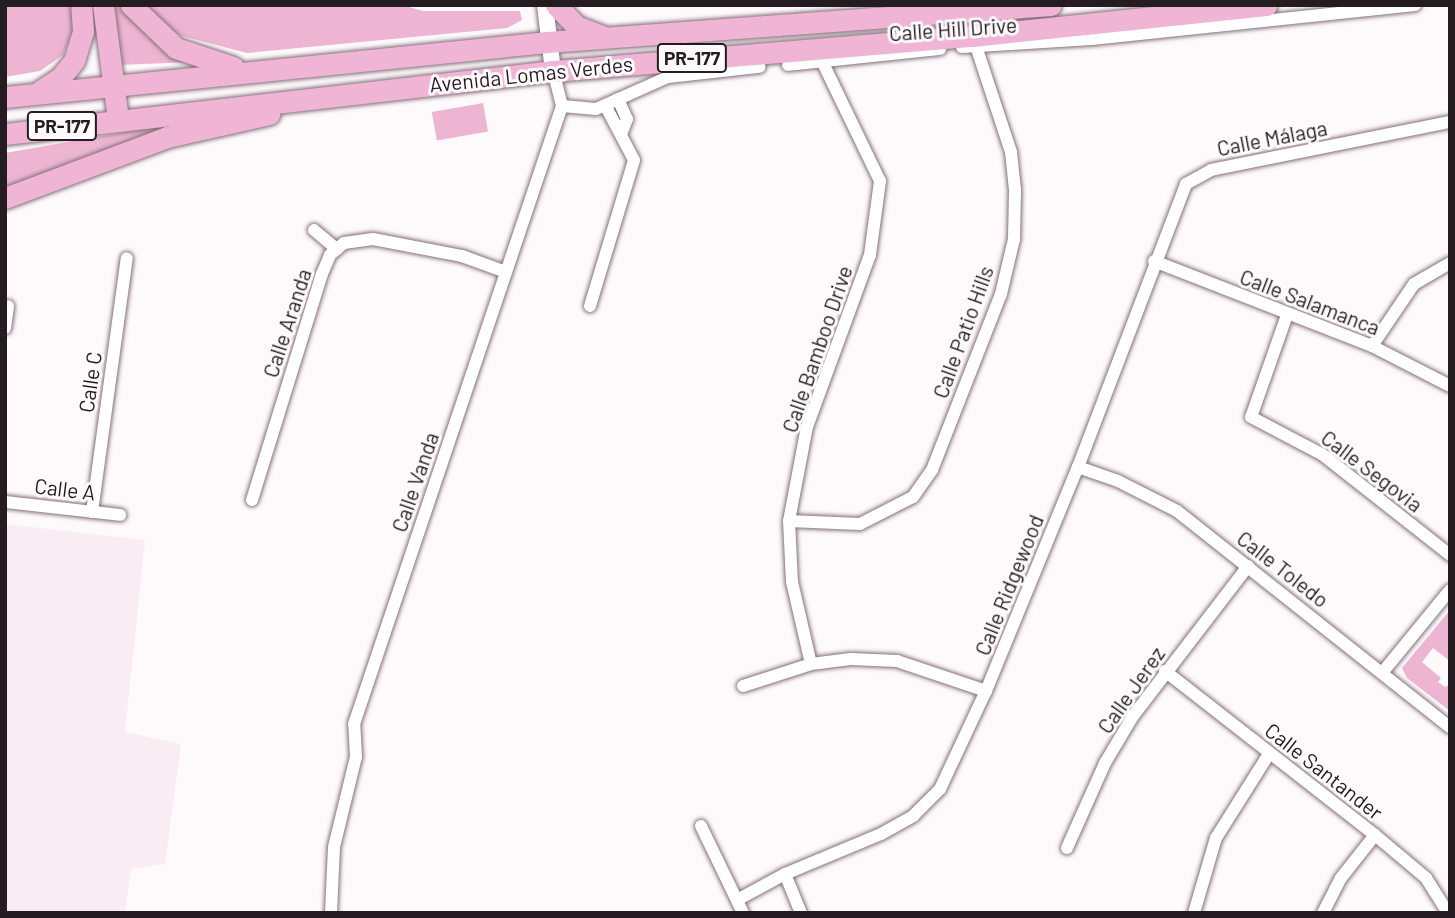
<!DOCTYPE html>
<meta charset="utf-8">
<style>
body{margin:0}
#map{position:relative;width:1455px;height:918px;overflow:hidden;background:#fefafc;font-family:Barlow,sans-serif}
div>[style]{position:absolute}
.built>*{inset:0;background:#f9ecf2}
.green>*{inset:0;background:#edb5d2;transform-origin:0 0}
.roads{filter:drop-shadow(0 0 2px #84707a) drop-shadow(0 0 2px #84707a)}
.minor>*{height:12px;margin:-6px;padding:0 6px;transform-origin:6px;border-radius:6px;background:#fff}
.tertiary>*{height:16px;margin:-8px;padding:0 8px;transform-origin:8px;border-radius:8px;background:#fff}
.trunk>*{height:21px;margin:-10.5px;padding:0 10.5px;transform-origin:10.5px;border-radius:10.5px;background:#f0b4d4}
span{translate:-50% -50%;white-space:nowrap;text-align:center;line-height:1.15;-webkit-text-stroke:6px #fefafc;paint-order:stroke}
.shield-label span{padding:2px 5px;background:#fefafc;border:2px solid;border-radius:5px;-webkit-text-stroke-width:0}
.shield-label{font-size:19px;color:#241c20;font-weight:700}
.street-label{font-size:21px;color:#241c20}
.frame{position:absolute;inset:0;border:7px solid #241c20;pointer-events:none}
</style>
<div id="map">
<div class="built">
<div style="clip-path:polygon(5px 524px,145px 540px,125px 732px,181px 744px,165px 864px,131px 869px,125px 913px,5px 913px)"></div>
</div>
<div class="green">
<div style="clip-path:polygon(5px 5px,72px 5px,76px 24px,63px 55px,40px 71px,5px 77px)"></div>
<div style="clip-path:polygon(107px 5px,124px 5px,148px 37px,194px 62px,117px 65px)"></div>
<div style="clip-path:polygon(144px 5px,402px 5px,423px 11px,520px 11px,522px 20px,507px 28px,247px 53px,182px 36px,158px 22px)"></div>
<div style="left:483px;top:103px;width:29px;height:52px;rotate:80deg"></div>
<div style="clip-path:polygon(177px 123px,177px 127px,5px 187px,5px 153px)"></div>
<div style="clip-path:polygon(1450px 610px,1450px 661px,1433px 648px,1422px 662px,1441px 678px,1438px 682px,1445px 687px,1450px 684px,1450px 711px,1407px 678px,1402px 668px)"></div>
</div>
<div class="roads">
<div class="minor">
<div style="left:962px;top:47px;width:130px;rotate:-3.5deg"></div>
<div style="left:1092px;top:39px;width:325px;rotate:-6deg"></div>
<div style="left:788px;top:65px;width:153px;rotate:-6deg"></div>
<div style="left:618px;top:99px;width:22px;rotate:66deg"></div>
<div style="left:627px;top:119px;width:14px;rotate:111deg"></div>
<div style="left:562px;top:106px;width:34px;rotate:5deg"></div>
<div style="left:596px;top:109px;width:79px;rotate:-24deg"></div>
<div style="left:668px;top:77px;width:92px;rotate:-6.3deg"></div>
<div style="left:314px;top:230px;width:30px;rotate:40deg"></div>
<div style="left:1154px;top:261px;width:234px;rotate:21.3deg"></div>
<div style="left:1372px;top:346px;width:88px;rotate:27.1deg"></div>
<div style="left:590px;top:306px;width:152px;rotate:-73.2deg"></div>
<div style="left:634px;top:160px;width:62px;rotate:-117.8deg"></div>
<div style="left:1287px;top:315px;width:108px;rotate:109.4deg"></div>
<div style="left:1251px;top:417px;width:81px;rotate:27.8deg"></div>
<div style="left:1323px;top:455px;width:162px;rotate:38.2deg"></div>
<div style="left:5px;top:328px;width:22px;rotate:-82deg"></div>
<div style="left:1372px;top:346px;width:75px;rotate:-55.9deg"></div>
<div style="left:1414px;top:284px;width:42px;rotate:-30.3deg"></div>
<div style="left:1078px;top:467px;width:42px;rotate:19.3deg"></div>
<div style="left:1118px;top:481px;width:66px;rotate:27deg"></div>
<div style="left:1177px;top:511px;width:348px;rotate:38.4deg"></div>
<div style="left:252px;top:500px;width:237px;rotate:-72.8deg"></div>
<div style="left:322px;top:274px;width:21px;rotate:-67deg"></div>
<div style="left:330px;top:255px;width:18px;rotate:-41deg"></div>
<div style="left:344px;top:243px;width:29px;rotate:-8deg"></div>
<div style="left:373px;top:239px;width:91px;rotate:10.8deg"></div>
<div style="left:462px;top:256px;width:47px;rotate:20deg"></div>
<div style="left:5px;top:502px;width:116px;rotate:6.4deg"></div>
<div style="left:92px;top:512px;width:256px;rotate:-82.2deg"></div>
<div style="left:789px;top:521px;width:71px;rotate:2.4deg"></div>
<div style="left:860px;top:524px;width:59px;rotate:-27deg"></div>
<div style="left:913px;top:497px;width:33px;rotate:-55deg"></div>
<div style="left:932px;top:470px;width:189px;rotate:-68.6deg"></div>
<div style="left:1001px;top:294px;width:57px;rotate:-76.7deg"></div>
<div style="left:1014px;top:239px;width:49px;rotate:-88.8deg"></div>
<div style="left:1015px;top:190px;width:38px;rotate:-96deg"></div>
<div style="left:1011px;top:152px;width:112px;rotate:-108.3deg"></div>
<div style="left:811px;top:664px;width:84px;rotate:-103deg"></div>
<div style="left:792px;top:582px;width:61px;rotate:-92.8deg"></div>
<div style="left:789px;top:521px;width:96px;rotate:-79.2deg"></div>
<div style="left:807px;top:427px;width:183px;rotate:-69.9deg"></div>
<div style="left:870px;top:255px;width:75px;rotate:-82.3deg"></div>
<div style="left:880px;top:181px;width:136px;rotate:-115.8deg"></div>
<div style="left:1165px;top:671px;width:266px;rotate:38deg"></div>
<div style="left:1375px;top:835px;width:67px;rotate:40.1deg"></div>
<div style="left:1426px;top:878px;width:41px;rotate:57.8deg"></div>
<div style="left:1382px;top:673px;width:107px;rotate:-50.7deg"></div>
<div style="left:743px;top:686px;width:71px;rotate:-17.9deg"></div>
<div style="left:811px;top:664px;width:40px;rotate:-7.1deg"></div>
<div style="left:851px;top:659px;width:46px;rotate:2.5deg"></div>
<div style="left:897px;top:661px;width:94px;rotate:18.6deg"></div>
<div style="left:701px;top:826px;width:97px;rotate:64.2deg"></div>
<div style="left:1067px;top:848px;width:93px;rotate:-65.9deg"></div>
<div style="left:1105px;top:763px;width:55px;rotate:-59.2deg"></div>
<div style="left:1133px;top:716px;width:189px;rotate:-52.5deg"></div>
<div style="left:785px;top:874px;width:42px;rotate:67.7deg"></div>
<div style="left:737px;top:900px;width:55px;rotate:-28.4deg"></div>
<div style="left:785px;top:874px;width:104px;rotate:-22.6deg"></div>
<div style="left:881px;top:834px;width:37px;rotate:-29deg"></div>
<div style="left:913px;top:816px;width:38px;rotate:-45deg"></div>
<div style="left:940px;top:789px;width:108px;rotate:-64.9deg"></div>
<div style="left:986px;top:691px;width:242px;rotate:-67.7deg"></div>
<div style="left:1078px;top:467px;width:303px;rotate:-69.1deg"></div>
<div style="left:1186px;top:184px;width:29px;rotate:-29deg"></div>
<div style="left:1211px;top:170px;width:244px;rotate:-11.4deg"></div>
<div style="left:331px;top:913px;width:66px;rotate:-87.4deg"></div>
<div style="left:334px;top:847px;width:93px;rotate:-76.3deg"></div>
<div style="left:356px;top:757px;width:33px;rotate:-93deg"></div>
<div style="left:354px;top:724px;width:652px;rotate:-71.4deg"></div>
<div style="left:562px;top:106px;width:36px;rotate:-104deg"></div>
<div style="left:1194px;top:913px;width:78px;rotate:-73.7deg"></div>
<div style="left:1216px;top:838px;width:99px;rotate:-57.8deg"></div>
<div style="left:1323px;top:913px;width:39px;rotate:-63deg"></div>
<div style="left:1341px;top:878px;width:55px;rotate:-51.7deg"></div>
</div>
<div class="tertiary">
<div style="left:545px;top:5px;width:66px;rotate:83.1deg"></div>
</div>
<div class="trunk">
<div style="left:103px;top:5px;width:115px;rotate:82.5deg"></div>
<div style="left:131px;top:5px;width:62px;rotate:43.7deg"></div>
<div style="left:176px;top:48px;width:60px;rotate:18.4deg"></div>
<div style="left:556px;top:5px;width:29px;rotate:46deg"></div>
<div style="left:576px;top:26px;width:28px;rotate:21deg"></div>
<div style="left:40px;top:91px;width:24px;rotate:-33deg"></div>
<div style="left:60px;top:78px;width:22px;rotate:-51deg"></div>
<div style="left:74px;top:61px;width:31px;rotate:-73deg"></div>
<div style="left:83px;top:31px;width:26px;rotate:-94deg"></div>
<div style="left:5px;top:97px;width:545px;rotate:-5.79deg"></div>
<div style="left:547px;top:42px;width:505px;rotate:-4.2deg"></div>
<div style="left:5px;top:134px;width:552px;rotate:-6.56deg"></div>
<div style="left:553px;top:71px;width:420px;rotate:-4.8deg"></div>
<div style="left:972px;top:36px;width:296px;rotate:-6deg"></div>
<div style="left:5px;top:198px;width:173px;rotate:-20.6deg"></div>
<div style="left:167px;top:137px;width:105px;rotate:-12.7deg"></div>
</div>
</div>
<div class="shield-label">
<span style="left:692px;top:58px">PR-177</span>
<span style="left:62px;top:126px">PR-177</span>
</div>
<div class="street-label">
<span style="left:953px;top:29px;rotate:-4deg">Calle Hill Drive</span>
<span style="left:531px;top:74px;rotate:-6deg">Avenida Lomas Verdes</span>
<span style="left:1272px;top:138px;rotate:-11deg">Calle Málaga</span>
<span style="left:1310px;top:302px;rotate:21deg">Calle Salamanca</span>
<span style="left:287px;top:323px;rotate:-72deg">Calle Aranda</span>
<span style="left:963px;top:332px;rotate:-70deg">Calle Patio Hills</span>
<span style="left:817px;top:349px;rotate:-71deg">Calle Bamboo Drive</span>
<span style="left:90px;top:382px;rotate:-82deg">Calle C</span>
<span style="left:1372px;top:471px;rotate:37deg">Calle Segovia</span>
<span style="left:415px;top:482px;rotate:-71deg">Calle Vanda</span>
<span style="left:65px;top:489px;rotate:7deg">Calle A</span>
<span style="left:1283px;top:569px;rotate:38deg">Calle Toledo</span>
<span style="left:1009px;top:585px;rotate:-68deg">Calle Ridgewood</span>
<span style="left:1131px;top:690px;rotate:-55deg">Calle Jerez</span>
<span style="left:1324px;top:771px;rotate:38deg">Calle Santander</span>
</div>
<div class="frame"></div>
</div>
